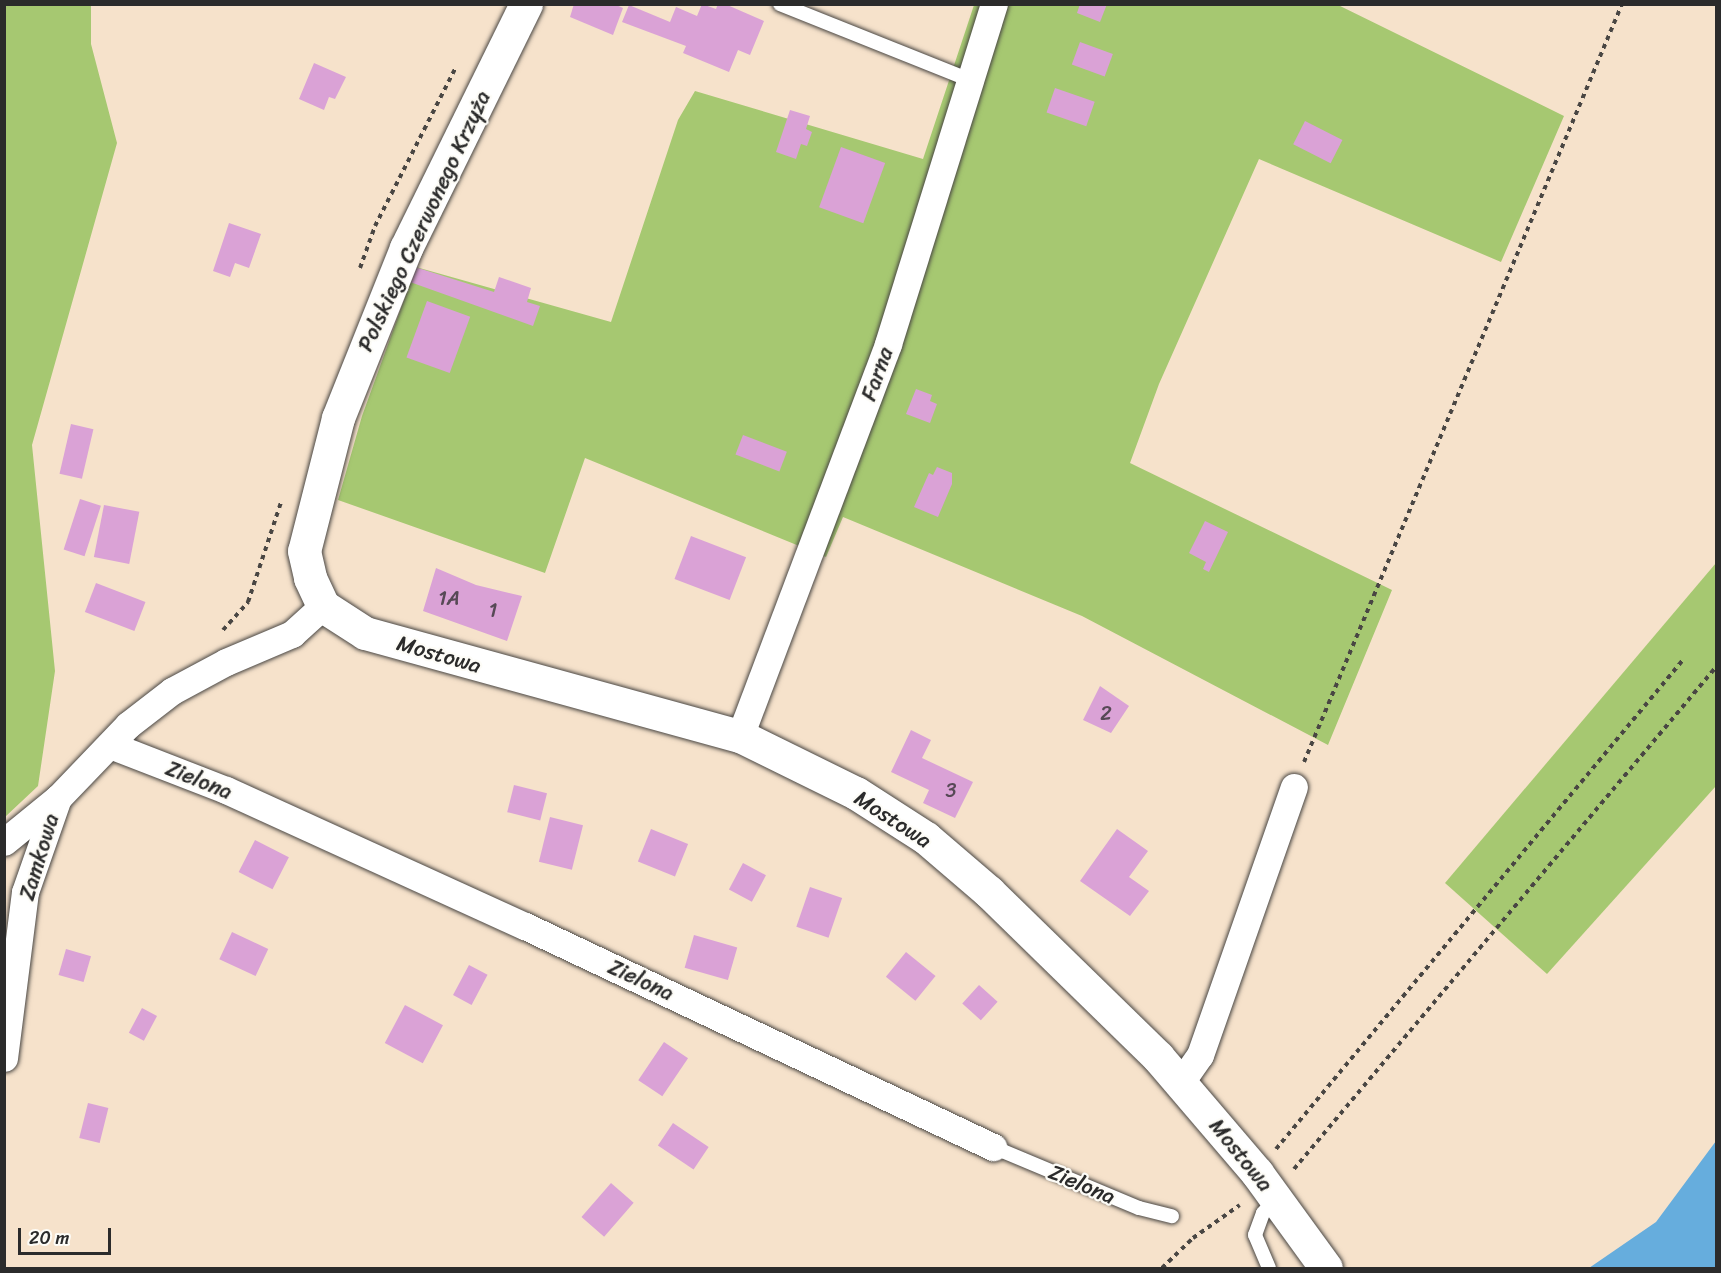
<!DOCTYPE html>
<meta charset="utf-8">
<style>
body{margin:0}
#map{position:relative;width:1721px;height:1273px;overflow:hidden;background:#f6e2cb;font-family:Sriracha,sans-serif}
div>[style]{position:absolute}
.green>*{inset:0;background:#a6c871}
.water>*{inset:0;background:#66addd}
.building>*{inset:0;background:#daa2d6;transform-origin:0 0}
.path>*{height:4px;margin-top:-2px;transform-origin:0;background:repeating-linear-gradient(90deg,#494643 0 4.5px,transparent 0 9px)}
.roads{filter:drop-shadow(0 0 2px #494643) drop-shadow(0 0 2px #494643)}
.service>*{height:14px;margin:-7px;padding:0 7px;transform-origin:7px;border-radius:7px;background:#fff}
.minor>*{height:27px;margin:-13.5px;padding:0 13.5px;transform-origin:13.5px;border-radius:13.5px;background:#fff}
.tertiary>*{height:33px;margin:-16.5px;padding:0 16.5px;transform-origin:16.5px;border-radius:16.5px;background:#fff}
span{translate:-50% -50%;white-space:nowrap;text-align:center;line-height:1.15;-webkit-text-stroke:4.5px #fdfcf7;paint-order:stroke}
.number-label{font-size:20px;color:#574956}
.number-label span{-webkit-text-stroke-width:0}
.street-label{font-size:22px;color:#2b2b2b}
.frame{position:absolute;inset:0;border:6px solid #2b2b2b;pointer-events:none}
.scale{position:absolute;left:18px;top:1228px;width:93px;height:27px;box-sizing:border-box;border:3px solid #2b2b2b;border-top:0;padding-left:8px;font-size:18px;line-height:21px;white-space:nowrap;color:#2b2b2b;-webkit-text-stroke:4px #fdfcf7;paint-order:stroke}
</style>
<div id="map">
<div class="green">
<div style="clip-path:polygon(5px 4px,91px 5px,91px 44px,117px 143px,32px 445px,55px 671px,38px 786px,5px 817px)"></div>
<div style="clip-path:polygon(1336px 4px,1564px 116px,1501px 262px,1259px 159px,1159px 384px,1130px 463px,1392px 590px,1328px 745px,1082px 616px,843px 517px,826px 557px,585px 458px,545px 573px,338px 500px,362px 416px,416px 267px,611px 322px,678px 120px,695px 91px,923px 159px,974px 5px)"></div>
<div style="clip-path:polygon(1716px 563px,1716px 786px,1547px 974px,1445px 883px)"></div>
</div>
<div class="water">
<div style="clip-path:polygon(1716px 1141px,1716px 1268px,1589px 1268px,1656px 1222px)"></div>
</div>
<div class="building">
<div style="clip-path:polygon(574px 4px,614px 4px,623px 8px,613px 35px,570px 17px)"></div>
<div style="clip-path:polygon(702px 4px,716px 9px,718px 4px,725px 4px,764px 21px,750px 55px,738px 50px,729px 72px,683px 53px,686px 46px,622px 22px,629px 5px,670px 22px,676px 7px,697px 16px)"></div>
<div style="clip-path:polygon(1080px 4px,1107px 4px,1100px 22px,1077px 13px)"></div>
<div style="left:1080px;top:42px;width:35px;height:24px;rotate:20deg"></div>
<div style="clip-path:polygon(314px 63px,346px 77px,335px 99px,329px 97px,324px 110px,299px 99px)"></div>
<div style="left:1055px;top:88px;width:42px;height:26px;rotate:19deg"></div>
<div style="clip-path:polygon(790px 110px,810px 116px,806px 129px,812px 132px,807px 146px,801px 144px,796px 159px,776px 152px)"></div>
<div style="left:1305px;top:121px;width:42px;height:26px;rotate:27deg"></div>
<div style="left:841px;top:147px;width:47px;height:64px;rotate:20deg"></div>
<div style="clip-path:polygon(229px 223px,261px 234px,249px 268px,235px 263px,230px 277px,213px 271px)"></div>
<div style="clip-path:polygon(415px 267px,494px 292px,499px 277px,531px 288px,527px 302px,540px 306px,533px 326px,410px 282px)"></div>
<div style="left:427px;top:301px;width:46px;height:60px;rotate:20deg"></div>
<div style="clip-path:polygon(916px 389px,932px 395px,930px 401px,937px 404px,930px 423px,906px 414px)"></div>
<div style="left:71px;top:424px;width:23px;height:51px;rotate:13deg"></div>
<div style="left:743px;top:435px;width:47px;height:21px;rotate:21deg"></div>
<div style="clip-path:polygon(937px 467px,952px 473px,952px 484px,938px 517px,914px 507px,929px 473px,933px 475px)"></div>
<div style="left:80px;top:499px;width:22px;height:53px;rotate:18deg"></div>
<div style="left:104px;top:505px;width:36px;height:53px;rotate:11deg"></div>
<div style="clip-path:polygon(1205px 521px,1228px 532px,1209px 572px,1203px 569px,1206px 562px,1189px 553px)"></div>
<div style="left:691px;top:536px;width:59px;height:46px;rotate:21deg"></div>
<div style="clip-path:polygon(436px 568px,476px 585px,522px 596px,507px 641px,423px 611px)"></div>
<div style="left:96px;top:583px;width:53px;height:31px;rotate:21deg"></div>
<div style="clip-path:polygon(1100px 686px,1129px 706px,1111px 733px,1083px 720px)"></div>
<div style="clip-path:polygon(911px 730px,931px 740px,922px 758px,973px 782px,955px 818px,923px 803px,929px 790px,891px 772px)"></div>
<div style="left:514px;top:785px;width:34px;height:28px;rotate:14deg"></div>
<div style="left:550px;top:817px;width:34px;height:46px;rotate:14deg"></div>
<div style="left:651px;top:829px;width:40px;height:35px;rotate:22deg"></div>
<div style="clip-path:polygon(1117px 829px,1148px 851px,1129px 877px,1149px 891px,1130px 916px,1080px 881px)"></div>
<div style="left:255px;top:840px;width:38px;height:36px;rotate:27deg"></div>
<div style="left:743px;top:863px;width:26px;height:30px;rotate:28deg"></div>
<div style="left:810px;top:887px;width:34px;height:42px;rotate:19deg"></div>
<div style="left:232px;top:932px;width:40px;height:30px;rotate:25deg"></div>
<div style="left:694px;top:935px;width:45px;height:34px;rotate:16deg"></div>
<div style="left:66px;top:949px;width:26px;height:27px;rotate:16deg"></div>
<div style="left:906px;top:952px;width:38px;height:32px;rotate:39deg"></div>
<div style="left:469px;top:965px;width:21px;height:34px;rotate:28deg"></div>
<div style="left:979px;top:985px;width:25px;height:25px;rotate:42deg"></div>
<div style="left:405px;top:1005px;width:43px;height:43px;rotate:28deg"></div>
<div style="left:142px;top:1008px;width:17px;height:28px;rotate:28deg"></div>
<div style="left:664px;top:1042px;width:29px;height:46px;rotate:34deg"></div>
<div style="left:88px;top:1103px;width:21px;height:36px;rotate:14deg"></div>
<div style="left:673px;top:1123px;width:43px;height:27px;rotate:34deg"></div>
<div style="left:611px;top:1183px;width:30px;height:45px;rotate:41deg"></div>
</div>
<div class="path">
<div style="left:360px;top:268px;width:45px;rotate:-70.3deg"></div>
<div style="left:375px;top:226px;width:176px;rotate:-63deg"></div>
<div style="left:223px;top:630px;width:38px;rotate:-48deg"></div>
<div style="left:248px;top:602px;width:105px;rotate:-71.7deg"></div>
<div style="left:1304px;top:762px;width:822px;rotate:-67.24deg"></div>
<div style="left:1276px;top:1149px;width:635px;rotate:-50.24deg"></div>
<div style="left:1294px;top:1169px;width:656px;rotate:-49.95deg"></div>
<div style="left:1162px;top:1268px;width:43px;rotate:-44.1deg"></div>
<div style="left:1193px;top:1238px;width:57px;rotate:-35.1deg"></div>
</div>
<div class="roads">
<div class="service">
<div style="left:780px;top:4px;width:205px;rotate:21.8deg"></div>
<div style="left:993px;top:1147px;width:158px;rotate:22.7deg"></div>
<div style="left:1139px;top:1208px;width:34px;rotate:14deg"></div>
<div style="left:1269px;top:1268px;width:36px;rotate:-113deg"></div>
<div style="left:1255px;top:1235px;width:23px;rotate:-70deg"></div>
<div style="left:1263px;top:1213px;width:19px;rotate:-47deg"></div>
</div>
<div class="minor">
<div style="left:740px;top:736px;width:419px;rotate:-69.3deg"></div>
<div style="left:888px;top:344px;width:356px;rotate:-72.7deg"></div>
<div style="left:110px;top:745px;width:124px;rotate:21.2deg"></div>
<div style="left:226px;top:790px;width:328px;rotate:24.5deg"></div>
<div style="left:525px;top:926px;width:518px;rotate:25.28deg"></div>
<div style="left:4px;top:842px;width:70px;rotate:-39.2deg"></div>
<div style="left:58px;top:798px;width:101px;rotate:-46.2deg"></div>
<div style="left:128px;top:725px;width:56px;rotate:-37.7deg"></div>
<div style="left:172px;top:691px;width:61px;rotate:-28.2deg"></div>
<div style="left:226px;top:662px;width:72px;rotate:-23deg"></div>
<div style="left:292px;top:634px;width:42px;rotate:-42.1deg"></div>
<div style="left:4px;top:1058px;width:167px;rotate:-82.8deg"></div>
<div style="left:25px;top:892px;width:100px;rotate:-70.7deg"></div>
<div style="left:1181px;top:1082px;width:33px;rotate:-55deg"></div>
<div style="left:1200px;top:1055px;width:284px;rotate:-70.7deg"></div>
</div>
<div class="tertiary">
<div style="left:526px;top:4px;width:272px;rotate:116.2deg"></div>
<div style="left:406px;top:248px;width:183px;rotate:111.8deg"></div>
<div style="left:338px;top:418px;width:137px;rotate:104.3deg"></div>
<div style="left:304px;top:551px;width:28px;rotate:77deg"></div>
<div style="left:310px;top:578px;width:31px;rotate:65deg"></div>
<div style="left:323px;top:606px;width:50px;rotate:32.7deg"></div>
<div style="left:365px;top:633px;width:389px;rotate:15.4deg"></div>
<div style="left:740px;top:736px;width:129px;rotate:26.2deg"></div>
<div style="left:856px;top:793px;width:83px;rotate:32.7deg"></div>
<div style="left:926px;top:838px;width:83px;rotate:40.6deg"></div>
<div style="left:989px;top:892px;width:236px;rotate:44.3deg"></div>
<div style="left:1158px;top:1057px;width:153px;rotate:49.5deg"></div>
<div style="left:1257px;top:1173px;width:117px;rotate:54deg"></div>
</div>
</div>
<div class="number-label">
<span style="left:449px;top:598px">1A</span>
<span style="left:493px;top:610px">1</span>
<span style="left:1106px;top:713px">2</span>
<span style="left:951px;top:790px">3</span>
</div>
<div class="street-label">
<span style="left:424px;top:221px;rotate:-65deg">Polskiego Czerwonego Krzyża</span>
<span style="left:877px;top:374px;rotate:-70deg">Farna</span>
<span style="left:439px;top:654px;rotate:16deg">Mostowa</span>
<span style="left:199px;top:780px;rotate:22deg">Zielona</span>
<span style="left:893px;top:819px;rotate:33deg">Mostowa</span>
<span style="left:39px;top:857px;rotate:-73deg">Zamkowa</span>
<span style="left:641px;top:980px;rotate:25deg">Zielona</span>
<span style="left:1241px;top:1155px;rotate:51deg">Mostowa</span>
<span style="left:1082px;top:1184px;rotate:23deg">Zielona</span>
</div>
<div class="frame"></div>
<div class="scale">20 m</div>
</div>
